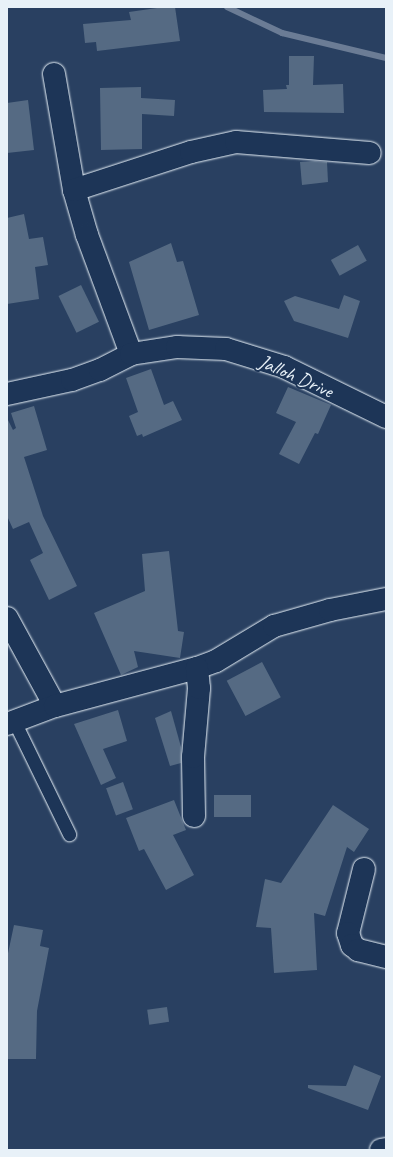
<!DOCTYPE html>
<style>
body{margin:0}
#map{position:relative;width:393px;height:1157px;overflow:hidden;background:#294061;font-family:Caveat,sans-serif}
div>[style]{position:absolute}
.stream>*{height:6px;margin:-3px;padding:0 3px;transform-origin:3px;border-radius:3px;background:#6b7c95}
.building>*{inset:0;background:#556a83;transform-origin:0 0}
.roads{filter:drop-shadow(0 0 1px #e8f1f8) drop-shadow(0 0 1px #e8f1f8)}
.lane>*{height:13px;margin:-6.5px;padding:0 6.5px;transform-origin:6.5px;border-radius:6.5px;background:#1d3557}
.street>*{height:22px;margin:-11px;padding:0 11px;transform-origin:11px;border-radius:11px;background:#1d3557}
.secondary>*{height:22px;margin:-11px;padding:0 11px;transform-origin:11px;border-radius:11px;background:#1d3557}
span{translate:-50% -50%;white-space:nowrap;text-align:center;line-height:1.15;-webkit-text-stroke:4px #1d3557;paint-order:stroke}
.street-label{font-size:20px;color:#e8f1f8}
.frame{position:absolute;inset:0;border:8px solid #e8f1f8;pointer-events:none}
</style>
<div id="map">
<div class="stream">
<div style="left:227px;top:7px;width:61px;rotate:25.3deg"></div>
<div style="left:282px;top:33px;width:107px;rotate:13.5deg"></div>
</div>
<div class="building">
<div style="clip-path:polygon(164px 7px,175px 7px,180px 41px,97px 51px,96px 42px,85px 43px,83px 24px,131px 20px,129px 12px)"></div>
<div style="clip-path:polygon(289px 56px,314px 56px,313px 85px,343px 84px,344px 113px,264px 112px,263px 90px,287px 89px,286px 85px,289px 85px)"></div>
<div style="clip-path:polygon(141px 87px,141px 98px,175px 100px,174px 116px,142px 114px,142px 149px,101px 150px,100px 88px)"></div>
<div style="clip-path:polygon(28px 100px,34px 150px,7px 153px,7px 103px)"></div>
<div style="clip-path:polygon(315px 161px,327px 162px,328px 182px,302px 185px,300px 162px)"></div>
<div style="clip-path:polygon(24px 214px,29px 239px,43px 237px,48px 265px,35px 267px,39px 299px,7px 304px,7px 218px)"></div>
<div style="clip-path:polygon(171px 243px,177px 262px,183px 261px,199px 315px,149px 330px,129px 262px)"></div>
<div style="left:358px;top:245px;width:18px;height:31px;rotate:61deg"></div>
<div style="left:81px;top:285px;width:41px;height:25px;rotate:64deg"></div>
<div style="clip-path:polygon(344px 295px,360px 301px,348px 338px,294px 321px,284px 301px,295px 296px,339px 309px)"></div>
<div style="clip-path:polygon(151px 369px,164px 405px,173px 401px,182px 420px,143px 437px,142px 434px,137px 436px,129px 416px,138px 412px,126px 378px)"></div>
<div style="clip-path:polygon(288px 387px,331px 405px,318px 434px,315px 433px,299px 464px,279px 454px,296px 422px,276px 413px)"></div>
<div style="clip-path:polygon(34px 406px,47px 450px,24px 457px,43px 516px,77px 586px,49px 600px,30px 560px,43px 553px,29px 522px,13px 529px,7px 516px,7px 418px,13px 430px,16px 428px,11px 413px)"></div>
<div style="clip-path:polygon(169px 551px,178px 631px,184px 632px,180px 658px,134px 651px,138px 667px,121px 675px,94px 613px,145px 591px,142px 554px)"></div>
<div style="left:262px;top:662px;width:40px;height:40px;rotate:62deg"></div>
<div style="clip-path:polygon(118px 710px,127px 741px,103px 749px,116px 778px,101px 785px,74px 724px)"></div>
<div style="clip-path:polygon(171px 711px,181px 747px,181px 763px,170px 766px,155px 718px)"></div>
<div style="left:123px;top:782px;width:29px;height:18px;rotate:70deg"></div>
<div style="left:251px;top:795px;width:22px;height:37px;rotate:90deg"></div>
<div style="clip-path:polygon(174px 800px,186px 830px,173px 835px,194px 875px,166px 890px,144px 849px,139px 851px,126px 818px)"></div>
<div style="clip-path:polygon(333px 805px,369px 829px,354px 852px,347px 847px,325px 916px,314px 913px,317px 970px,274px 973px,271px 928px,256px 927px,265px 879px,281px 883px)"></div>
<div style="clip-path:polygon(14px 925px,43px 930px,40px 946px,49px 948px,37px 1011px,36px 1059px,7px 1059px,7px 958px)"></div>
<div style="left:167px;top:1007px;width:15px;height:20px;rotate:82deg"></div>
<div style="clip-path:polygon(354px 1065px,381px 1076px,368px 1110px,308px 1088px,308px 1085px,346px 1086px)"></div>
</div>
<div class="roads">
<div class="lane">
<div style="left:14px;top:721px;width:126px;rotate:64deg"></div>
</div>
<div class="street">
<div style="left:54px;top:74px;width:118px;rotate:80.2deg"></div>
<div style="left:74px;top:190px;width:47px;rotate:73.9deg"></div>
<div style="left:87px;top:235px;width:127px;rotate:69.7deg"></div>
<div style="left:74px;top:190px;width:123px;rotate:-18deg"></div>
<div style="left:191px;top:152px;width:46px;rotate:-12.5deg"></div>
<div style="left:236px;top:142px;width:134px;rotate:4.7deg"></div>
<div style="left:7px;top:394px;width:66px;rotate:-12.2deg"></div>
<div style="left:72px;top:380px;width:30px;rotate:-20deg"></div>
<div style="left:100px;top:370px;width:35px;rotate:-27deg"></div>
<div style="left:131px;top:354px;width:47px;rotate:-8.7deg"></div>
<div style="left:177px;top:347px;width:49px;rotate:2.3deg"></div>
<div style="left:226px;top:349px;width:61px;rotate:17.2deg"></div>
<div style="left:284px;top:367px;width:114px;rotate:26.1deg"></div>
<div style="left:7px;top:618px;width:100px;rotate:61.4deg"></div>
<div style="left:7px;top:724px;width:51px;rotate:-20.6deg"></div>
<div style="left:55px;top:706px;width:147px;rotate:-15deg"></div>
<div style="left:197px;top:668px;width:20px;rotate:-20deg"></div>
<div style="left:216px;top:661px;width:68px;rotate:-31.1deg"></div>
<div style="left:274px;top:626px;width:58px;rotate:-15.9deg"></div>
<div style="left:330px;top:610px;width:57px;rotate:-11.1deg"></div>
<div style="left:194px;top:816px;width:59px;rotate:-91deg"></div>
<div style="left:193px;top:757px;width:69px;rotate:-85deg"></div>
<div style="left:199px;top:688px;width:20px;rotate:-96deg"></div>
<div style="left:364px;top:869px;width:66px;rotate:104deg"></div>
<div style="left:348px;top:933px;width:13px;rotate:72deg"></div>
<div style="left:352px;top:945px;width:8px;rotate:40deg"></div>
<div style="left:358px;top:950px;width:29px;rotate:14deg"></div>
</div>
<div class="secondary">
<div style="left:381px;top:1150px;width:5px;rotate:-11deg"></div>
</div>
</div>
<div class="street-label">
<span style="left:296px;top:376px;rotate:24deg">Jalloh Drive</span>
</div>
<div class="frame"></div>
</div>
